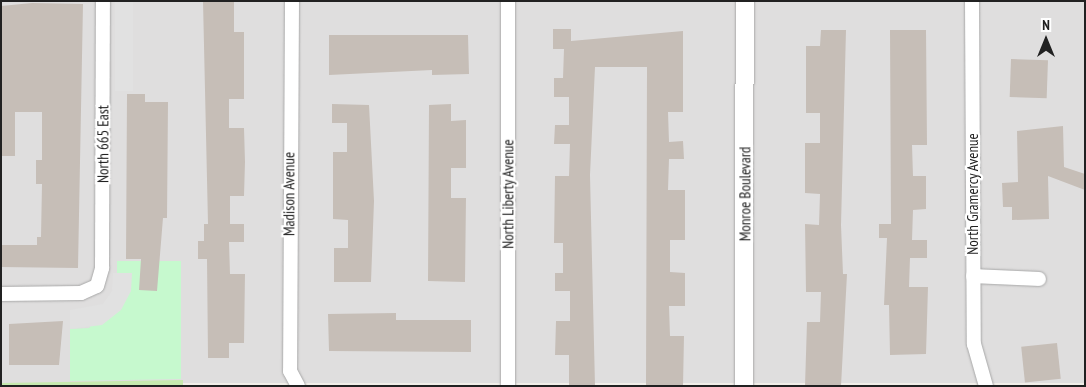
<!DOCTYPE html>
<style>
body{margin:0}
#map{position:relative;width:1086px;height:387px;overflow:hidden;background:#f1eee8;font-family:"PT Sans Narrow",sans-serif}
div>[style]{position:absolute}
.residential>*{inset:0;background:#dfdede;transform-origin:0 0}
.grass>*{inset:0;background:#c7e9af}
.park>*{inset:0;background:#c6f9ce}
.parking>*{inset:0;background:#e1e1e1;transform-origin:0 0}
.building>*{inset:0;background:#c6beb7;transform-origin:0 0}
.roads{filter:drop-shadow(0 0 1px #a8a8a8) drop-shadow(0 0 1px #a8a8a8)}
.minor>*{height:14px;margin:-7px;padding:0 7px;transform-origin:7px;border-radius:7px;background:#fff}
.tertiary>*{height:18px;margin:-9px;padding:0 9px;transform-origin:9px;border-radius:9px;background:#fff}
span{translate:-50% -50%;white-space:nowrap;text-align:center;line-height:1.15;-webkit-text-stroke:4.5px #fff;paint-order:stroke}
.street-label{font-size:15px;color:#212121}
.frame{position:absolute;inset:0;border:2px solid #212121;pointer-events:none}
.north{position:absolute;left:1021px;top:15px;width:50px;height:50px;-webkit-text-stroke:4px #fff;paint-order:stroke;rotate:0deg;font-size:14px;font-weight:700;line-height:20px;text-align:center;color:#212121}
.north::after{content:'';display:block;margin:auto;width:18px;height:22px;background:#212121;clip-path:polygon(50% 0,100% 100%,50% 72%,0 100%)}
</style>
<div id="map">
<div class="residential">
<div style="left:1px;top:1px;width:1084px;height:382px"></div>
</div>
<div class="grass">
<div style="clip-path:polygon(183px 380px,183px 386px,1px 386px,1px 383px)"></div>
</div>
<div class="park">
<div style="clip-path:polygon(117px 261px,181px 261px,181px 379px,70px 381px,70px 329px,89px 328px,132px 273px,117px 273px)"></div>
</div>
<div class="parking">
<div style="left:115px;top:2px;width:18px;height:89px"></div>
<div style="clip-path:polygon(113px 273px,132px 273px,131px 291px,121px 310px,102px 325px,70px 329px,70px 310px,103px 304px,112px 291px)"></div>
</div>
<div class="building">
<div style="clip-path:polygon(203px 1px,234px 1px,234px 32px,244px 32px,244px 99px,229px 99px,229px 128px,244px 128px,245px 162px,244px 196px,230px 196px,230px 224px,244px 224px,244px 242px,229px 242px,230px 274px,245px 274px,244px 343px,229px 343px,229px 358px,208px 358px,207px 259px,198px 259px,198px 241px,204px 241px,204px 224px,208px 224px)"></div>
<div style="clip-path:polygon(32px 3px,83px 4px,78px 268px,1px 267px,1px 245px,37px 245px,37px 237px,41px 237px,42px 184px,36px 184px,36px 160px,42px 160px,42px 112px,15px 112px,15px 156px,1px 156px,1px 6px)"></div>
<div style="clip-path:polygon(553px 29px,571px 29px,571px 41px,683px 31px,683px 112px,668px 112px,669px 142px,683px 141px,684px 159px,669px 159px,668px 190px,685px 190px,685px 240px,670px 240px,670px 272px,685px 273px,685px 306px,669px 306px,670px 336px,684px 336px,683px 386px,646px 386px,647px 67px,595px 67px,590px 175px,595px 386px,569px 386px,569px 355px,555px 355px,556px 321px,570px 321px,570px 291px,555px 291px,555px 273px,563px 273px,563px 243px,554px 243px,555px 176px,569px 176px,570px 144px,554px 144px,555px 125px,569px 125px,569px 97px,554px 97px,554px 78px,563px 78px,564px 49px,553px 49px)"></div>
<div style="clip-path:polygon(821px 30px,846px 30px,841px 225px,843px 274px,847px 274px,841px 386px,805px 386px,807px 322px,820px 322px,821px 292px,806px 292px,805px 224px,819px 225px,820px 194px,805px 193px,805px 143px,820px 143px,820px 113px,806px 113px,806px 46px,820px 46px)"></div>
<div style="clip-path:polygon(890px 30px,926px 30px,927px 145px,912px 145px,913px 176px,926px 176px,926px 209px,913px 210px,912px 240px,927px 240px,927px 258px,910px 258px,909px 287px,928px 287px,926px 354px,890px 355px,889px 305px,884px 305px,887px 238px,879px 238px,879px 224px,891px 224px)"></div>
<div style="clip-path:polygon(329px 35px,468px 35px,469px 74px,432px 75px,432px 70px,329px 75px)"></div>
<div style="left:1011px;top:59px;width:37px;height:38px;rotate:2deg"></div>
<div style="clip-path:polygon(127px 94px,145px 94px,145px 102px,168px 102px,167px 218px,163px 218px,157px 291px,139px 290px,141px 259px,126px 259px)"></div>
<div style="clip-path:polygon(332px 104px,369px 105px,374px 201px,371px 282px,334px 282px,334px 248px,348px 248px,348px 220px,333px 219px,333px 152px,347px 152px,347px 123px,332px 123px)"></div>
<div style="clip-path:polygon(451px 104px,451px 121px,466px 120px,466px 168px,451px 168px,451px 198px,466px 198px,465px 282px,428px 281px,429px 105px)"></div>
<div style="clip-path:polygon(1063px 126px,1064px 167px,1085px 174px,1085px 190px,1048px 176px,1049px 219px,1012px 220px,1012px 207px,1003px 207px,1002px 183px,1018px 182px,1017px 131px)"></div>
<div style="clip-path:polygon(396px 313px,396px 320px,471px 320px,471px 352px,329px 351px,328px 314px)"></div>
<div style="clip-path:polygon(63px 321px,59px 365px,9px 365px,9px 324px)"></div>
<div style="left:1057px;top:343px;width:36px;height:36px;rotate:84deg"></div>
</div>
<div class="roads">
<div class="minor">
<div style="left:292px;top:1px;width:370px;rotate:90.3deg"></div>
<div style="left:290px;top:371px;width:17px;rotate:62deg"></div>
<div style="left:972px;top:1px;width:343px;rotate:89.7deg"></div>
<div style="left:974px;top:344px;width:44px;rotate:74.1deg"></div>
<div style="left:973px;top:276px;width:66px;rotate:2.6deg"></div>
<div style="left:1px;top:294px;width:80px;rotate:-0.7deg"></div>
<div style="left:81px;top:293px;width:17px;rotate:-24deg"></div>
<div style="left:97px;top:286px;width:19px;rotate:-74deg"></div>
<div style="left:102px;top:268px;width:267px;rotate:-89.8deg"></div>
<div style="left:508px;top:386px;width:385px;rotate:-90deg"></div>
</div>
<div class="tertiary">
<div style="left:744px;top:386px;width:385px;rotate:-89.9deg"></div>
</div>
</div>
<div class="street-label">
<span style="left:103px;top:144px;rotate:-90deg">North 665 East</span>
<span style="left:289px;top:194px;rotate:-90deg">Madison Avenue</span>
<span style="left:508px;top:194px;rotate:-90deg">North Liberty Avenue</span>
<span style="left:745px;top:194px;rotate:-90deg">Monroe Boulevard</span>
<span style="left:973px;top:194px;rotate:-90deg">North Gramercy Avenue</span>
</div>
<div class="frame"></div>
<div class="north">N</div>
</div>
